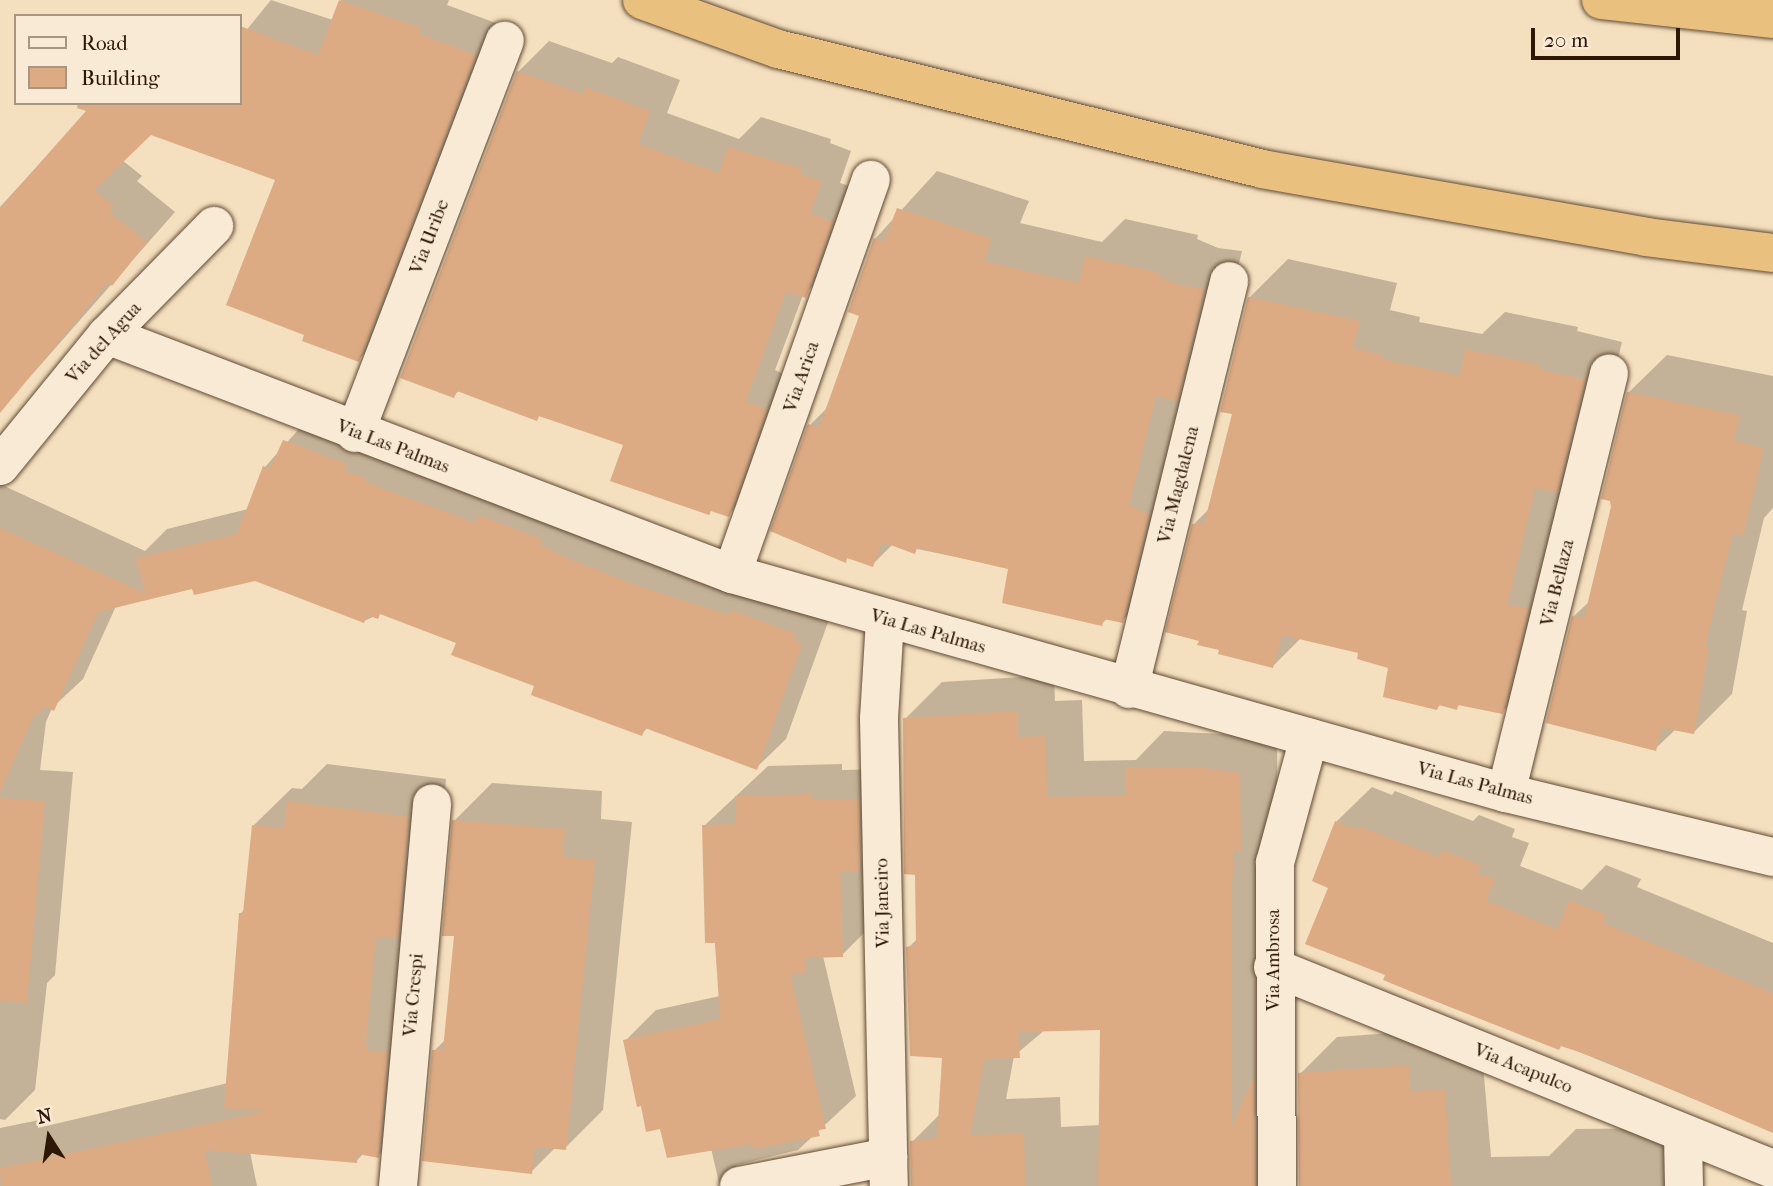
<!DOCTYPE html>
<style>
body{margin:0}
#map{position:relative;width:1773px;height:1186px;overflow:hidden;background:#f4dfbe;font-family:"IM FELL French Canon",serif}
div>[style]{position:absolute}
.shadow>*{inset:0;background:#0003}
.building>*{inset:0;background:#dcab84}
.roads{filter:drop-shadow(0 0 2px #604a33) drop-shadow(0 0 2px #604a33)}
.minor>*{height:38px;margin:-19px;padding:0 19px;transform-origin:19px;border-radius:19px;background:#f8ead5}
.highway>*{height:38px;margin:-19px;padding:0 19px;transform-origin:19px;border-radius:19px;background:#eac07f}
span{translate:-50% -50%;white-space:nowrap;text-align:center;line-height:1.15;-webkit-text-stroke:6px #f8ead5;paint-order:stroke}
.street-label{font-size:19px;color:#2e1805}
.legend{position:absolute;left:14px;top:14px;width:228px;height:91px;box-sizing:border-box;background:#f8ead5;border:2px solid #a79682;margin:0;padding:9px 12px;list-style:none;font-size:21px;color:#2e1805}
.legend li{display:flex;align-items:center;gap:14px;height:35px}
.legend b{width:35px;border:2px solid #a79682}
.north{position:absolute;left:14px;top:1102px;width:70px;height:70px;-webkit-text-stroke:5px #f8ead5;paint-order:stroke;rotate:348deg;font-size:19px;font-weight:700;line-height:28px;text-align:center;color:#2e1805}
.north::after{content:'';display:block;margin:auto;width:24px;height:32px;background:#2e1805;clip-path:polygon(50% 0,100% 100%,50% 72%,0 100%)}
.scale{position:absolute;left:1531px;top:28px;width:149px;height:32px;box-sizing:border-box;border:4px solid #2e1805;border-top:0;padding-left:9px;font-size:21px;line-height:24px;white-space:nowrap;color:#2e1805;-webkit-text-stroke:5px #f8ead5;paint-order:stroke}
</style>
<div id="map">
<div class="shadow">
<div style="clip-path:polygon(271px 0,333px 20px,341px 0,449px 0,447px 5px,504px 26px,388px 331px,358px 360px,307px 334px,277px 179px,150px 133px,122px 160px,142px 176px,137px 181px,175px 212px,0 411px,0 207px,87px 112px,240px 103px,240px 38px)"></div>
<div style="clip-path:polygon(549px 41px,612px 63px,618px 57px,680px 80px,667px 113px,739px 139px,761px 117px,831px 139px,830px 143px,851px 151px,840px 183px,863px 191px,836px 265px,803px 295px,775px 370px,796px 379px,759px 484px,728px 515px,625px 444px,460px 390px,453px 396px,402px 377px,519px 71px)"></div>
<div style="clip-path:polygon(937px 171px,1029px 201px,1020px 223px,1102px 242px,1125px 219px,1198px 235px,1197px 239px,1218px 248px,1242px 251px,1160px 582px,1122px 621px,1108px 618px,1101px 624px,1010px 568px,893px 544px,872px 565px,803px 545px,810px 425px,828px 407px,861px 315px,875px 239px)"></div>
<div style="clip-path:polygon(1288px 259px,1397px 283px,1390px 310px,1420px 317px,1419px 322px,1482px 334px,1505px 312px,1578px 327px,1577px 331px,1622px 342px,1541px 673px,1502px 712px,1460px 704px,1456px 708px,1441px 704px,1437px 708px,1390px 666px,1360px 652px,1301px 638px,1273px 666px,1194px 524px,1210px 508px,1234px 413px,1249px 298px)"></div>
<div style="clip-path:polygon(1667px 355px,1773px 376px,1773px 508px,1764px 518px,1742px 610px,1747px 611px,1732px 694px,1694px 732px,1676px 729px,1655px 749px,1574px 616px,1591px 600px,1612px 507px,1628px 393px)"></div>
<div style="clip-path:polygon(314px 412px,831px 614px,786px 739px,756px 768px,648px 727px,642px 734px,536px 685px,458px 642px,382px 613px,364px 621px,255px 579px,193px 587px,116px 606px,83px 679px,52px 708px,46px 722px,40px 770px,73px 772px,55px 975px,47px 983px,35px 1090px,5px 1120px,0 1119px,0 484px,145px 551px,167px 529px,248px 509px,265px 467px)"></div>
<div style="clip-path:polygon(evenodd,1054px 675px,1055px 701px,1082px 700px,1084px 761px,1136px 760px,1164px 731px,1277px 737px,1280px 1186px,913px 1186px,912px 1142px,941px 1113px,944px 1056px,908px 948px,918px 938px,917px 873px,905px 719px,942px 682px,1054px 675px,1101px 1028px,1100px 1125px,1061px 1127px,1060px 1097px,1006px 1099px,1014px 1056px,1046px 1029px,1101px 1028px)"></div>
<div style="clip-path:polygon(327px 764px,446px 779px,416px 1118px,378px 1156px,363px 1154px,356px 1161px,250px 1152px,257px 1186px,0 1186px,0 1128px,39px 1120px,38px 1128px,228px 1083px,240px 914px,245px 909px,253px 826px,292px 788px,302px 789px)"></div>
<div style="clip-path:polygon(842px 764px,842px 770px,889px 769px,873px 924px,842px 955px,823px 956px,856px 1096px,798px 1150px,737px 1165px,719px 1183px,711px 1148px,625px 1041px,656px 1010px,720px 996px,704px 826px,768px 766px)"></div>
<div style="clip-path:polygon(492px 783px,602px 791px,601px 819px,632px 822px,603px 1110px,565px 1148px,556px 1147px,531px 1172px,434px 1051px,446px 1039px,456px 934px,454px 821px)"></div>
<div style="clip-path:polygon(1372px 787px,1392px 795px,1395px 791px,1473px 821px,1479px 815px,1515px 829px,1512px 837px,1529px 843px,1520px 866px,1582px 890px,1606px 865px,1641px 879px,1637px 887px,1773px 943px,1773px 1131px,1388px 974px,1330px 887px,1336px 822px)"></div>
<div style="clip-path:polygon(1445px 1029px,1482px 1053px,1491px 1157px,1549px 1156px,1576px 1129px,1683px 1128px,1685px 1186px,1306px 1186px,1300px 1074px,1337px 1037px)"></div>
</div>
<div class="building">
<div style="clip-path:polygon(339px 0,421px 28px,419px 34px,476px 55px,359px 362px,302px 341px,304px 335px,226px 305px,275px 180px,151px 135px,94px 190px,114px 206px,109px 212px,147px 242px,112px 286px,108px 282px,0 413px,0 208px,86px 111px,77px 108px,78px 103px,240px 103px,240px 26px,318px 55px)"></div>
<div style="clip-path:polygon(517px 71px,583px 94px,585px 87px,650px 111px,638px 144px,719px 173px,728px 147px,802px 169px,800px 174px,822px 181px,810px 213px,833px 222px,806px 298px,786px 291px,746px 401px,767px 410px,729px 517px,711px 511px,709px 515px,610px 481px,623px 445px,539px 416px,537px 421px,457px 391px,454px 398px,400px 378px)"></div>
<div style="clip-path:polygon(897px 208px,992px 239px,983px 261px,1079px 283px,1085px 256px,1160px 273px,1159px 277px,1179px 285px,1204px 289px,1177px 401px,1156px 396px,1129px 506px,1149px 514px,1123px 623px,1104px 619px,1102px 626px,1002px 603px,1008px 569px,917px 548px,915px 554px,882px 542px,873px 567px,847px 558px,846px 563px,770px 531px,808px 424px,819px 428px,859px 316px,848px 312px,874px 238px,884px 242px)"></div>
<div style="clip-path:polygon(1248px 297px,1360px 321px,1353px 348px,1383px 355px,1382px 359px,1460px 376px,1465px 349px,1540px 365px,1539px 369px,1585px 380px,1557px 492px,1535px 488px,1507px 605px,1529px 608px,1503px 714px,1458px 705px,1457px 710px,1439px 705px,1437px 710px,1383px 697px,1388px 668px,1357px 659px,1358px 653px,1282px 635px,1273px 668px,1218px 654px,1219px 650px,1197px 645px,1199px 641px,1165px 632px,1192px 524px,1204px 524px,1232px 414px,1220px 412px)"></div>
<div style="clip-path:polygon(1627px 392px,1740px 415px,1734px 441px,1764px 448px,1743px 536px,1733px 533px,1723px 571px,1705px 648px,1709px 648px,1694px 734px,1662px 728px,1656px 751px,1546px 723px,1572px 616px,1584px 618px,1611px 507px,1610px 501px,1601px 499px)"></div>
<div style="clip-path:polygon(283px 440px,347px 464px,345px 471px,366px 478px,365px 482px,476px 523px,478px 515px,542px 539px,540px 545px,572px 560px,641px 587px,729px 615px,731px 610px,796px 634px,794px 640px,802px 644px,757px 770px,645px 728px,642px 736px,531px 695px,534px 686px,451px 655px,456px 643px,380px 614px,378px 619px,367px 615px,364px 623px,255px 581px,194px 595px,192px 589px,98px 612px,54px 711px,43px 706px,39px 715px,35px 713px,0 792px,0 528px,145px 593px,136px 558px,237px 534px,263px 466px,270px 469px)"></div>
<div style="clip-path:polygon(1018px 711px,1018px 737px,1046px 736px,1047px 797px,1125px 795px,1126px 767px,1207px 768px,1240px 773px,1241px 852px,1234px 849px,1232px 888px,1232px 1126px,1254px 1076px,1255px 1186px,1098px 1186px,1100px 1030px,1018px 1032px,1020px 1058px,984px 1059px,970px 1135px,1024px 1134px,1025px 1186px,911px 1186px,910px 1141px,937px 1138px,942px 1058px,910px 1056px,906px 947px,916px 945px,915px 875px,904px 874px,903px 718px)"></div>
<div style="clip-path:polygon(812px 794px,812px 800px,859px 799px,860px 872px,840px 871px,843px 957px,805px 958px,805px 973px,790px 973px,826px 1129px,818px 1130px,820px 1136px,753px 1149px,752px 1144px,667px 1158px,660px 1129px,646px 1132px,641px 1106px,637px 1107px,623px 1040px,720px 1019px,715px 943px,705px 943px,702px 825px,736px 824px,735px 796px)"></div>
<div style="clip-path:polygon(0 798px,45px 801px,27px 1003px,0 1001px)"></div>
<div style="clip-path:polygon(287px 801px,409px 817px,398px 937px,376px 937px,366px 1041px,368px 1051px,388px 1051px,379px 1158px,358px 1154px,357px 1163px,205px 1150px,212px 1186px,1px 1186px,0 1168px,267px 1111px,224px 1108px,239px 913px,243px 913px,252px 825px,284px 828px)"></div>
<div style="clip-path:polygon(452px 820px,565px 829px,563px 857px,595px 860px,566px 1150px,535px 1147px,532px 1174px,422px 1161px,432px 1050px,443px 1050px,454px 936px,442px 936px)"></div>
<div style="clip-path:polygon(1335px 821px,1357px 830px,1358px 826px,1439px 857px,1442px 850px,1481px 865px,1477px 873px,1495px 879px,1486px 901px,1557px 929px,1569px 900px,1607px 915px,1603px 923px,1773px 993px,1773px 1133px,1600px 1059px,1561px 1046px,1559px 1050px,1422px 996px,1383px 980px,1385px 975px,1305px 944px,1328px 888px,1312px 881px)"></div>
<div style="clip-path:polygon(1409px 1065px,1410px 1091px,1445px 1090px,1451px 1186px,1299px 1186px,1298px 1073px)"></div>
</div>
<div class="roads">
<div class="minor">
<div style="left:107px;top:335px;width:669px;rotate:20.93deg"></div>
<div style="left:732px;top:574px;width:804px;rotate:15.8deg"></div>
<div style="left:1506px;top:793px;width:275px;rotate:13.5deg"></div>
<div style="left:355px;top:433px;width:420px;rotate:-69.1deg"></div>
<div style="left:0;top:466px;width:169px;rotate:-50.8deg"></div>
<div style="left:107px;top:335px;width:153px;rotate:-45.5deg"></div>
<div style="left:732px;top:574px;width:418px;rotate:-70.6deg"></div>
<div style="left:885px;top:620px;width:99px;rotate:93.5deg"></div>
<div style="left:879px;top:719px;width:467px;rotate:88.8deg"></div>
<div style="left:1129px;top:689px;width:420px;rotate:-76.2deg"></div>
<div style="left:1506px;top:793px;width:432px;rotate:-76.2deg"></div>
<div style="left:1273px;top:967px;width:539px;rotate:22deg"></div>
<div style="left:1683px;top:1135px;width:51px;rotate:88.9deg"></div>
<div style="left:398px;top:1186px;width:384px;rotate:-84.9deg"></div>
<div style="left:739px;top:1186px;width:152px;rotate:-11deg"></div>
<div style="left:1277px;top:1186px;width:323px;rotate:-90.4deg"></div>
<div style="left:1275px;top:863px;width:130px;rotate:-74.8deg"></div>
</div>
<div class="highway">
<div style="left:642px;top:0;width:145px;rotate:19.8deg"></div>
<div style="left:778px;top:49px;width:499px;rotate:13.9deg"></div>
<div style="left:1262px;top:169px;width:390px;rotate:10deg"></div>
<div style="left:1646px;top:237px;width:128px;rotate:7.2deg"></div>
<div style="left:1601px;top:0;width:173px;rotate:6.3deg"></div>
</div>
</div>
<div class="street-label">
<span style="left:430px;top:237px;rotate:-69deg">Via Uribe</span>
<span style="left:104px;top:343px;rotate:-48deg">Via del Agua</span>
<span style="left:802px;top:377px;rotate:-71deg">Via Arica</span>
<span style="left:393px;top:447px;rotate:21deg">Via Las Palmas</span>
<span style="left:1179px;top:485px;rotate:-76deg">Via Magdalena</span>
<span style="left:1558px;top:583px;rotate:-76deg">Via Bellaza</span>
<span style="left:928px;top:632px;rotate:16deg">Via Las Palmas</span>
<span style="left:1475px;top:784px;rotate:15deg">Via Las Palmas</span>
<span style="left:883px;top:903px;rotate:-91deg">Via Janeiro</span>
<span style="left:1274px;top:960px;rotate:-90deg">Via Ambrosa</span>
<span style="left:414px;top:995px;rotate:-85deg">Via Crespi</span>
<span style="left:1523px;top:1069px;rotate:22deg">Via Acapulco</span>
</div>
<ul class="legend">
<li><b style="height:9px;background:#f8ead5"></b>Road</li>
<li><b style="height:19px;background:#dcab84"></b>Building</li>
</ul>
<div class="north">N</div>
<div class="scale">20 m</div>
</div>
